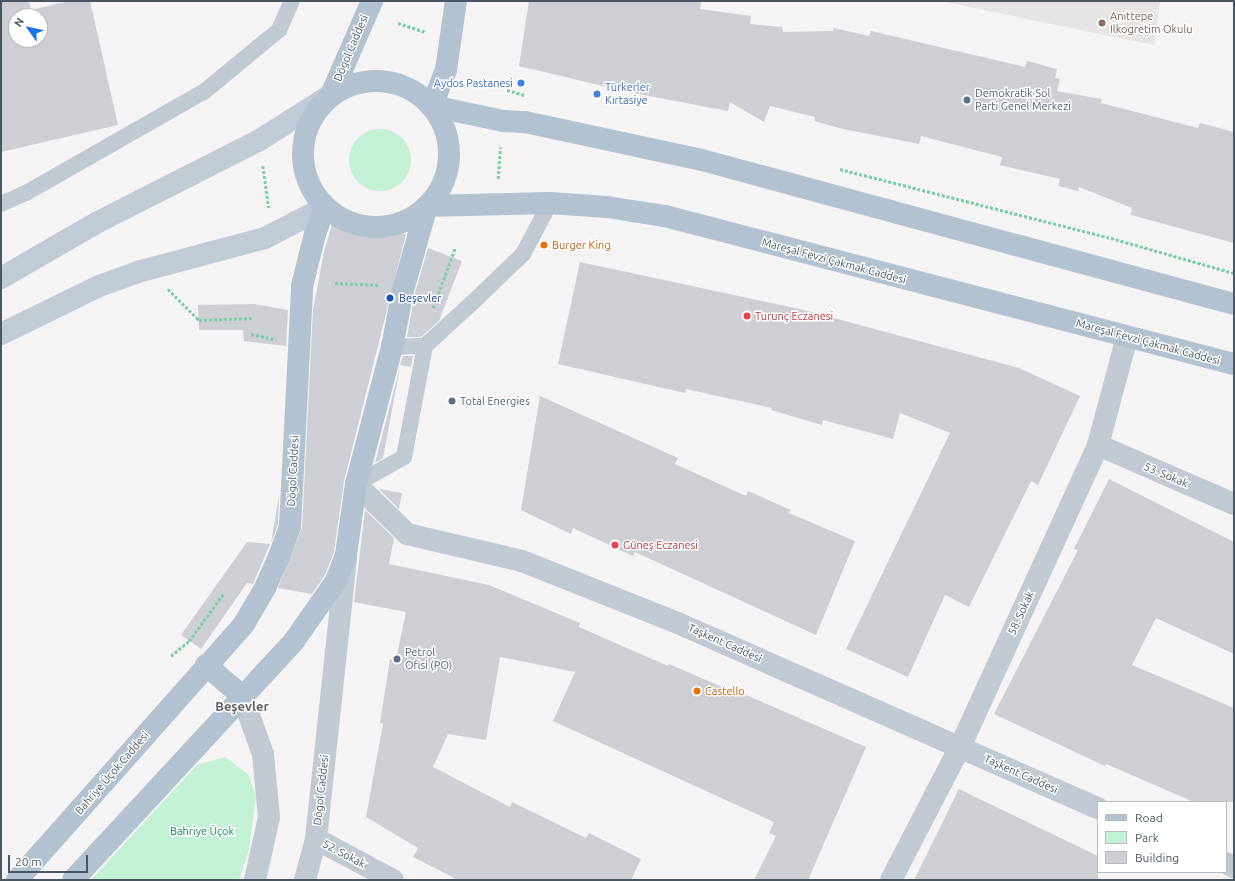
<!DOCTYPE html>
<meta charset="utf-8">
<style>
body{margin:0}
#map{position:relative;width:1235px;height:881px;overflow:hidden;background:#f5f3f3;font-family:Ubuntu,sans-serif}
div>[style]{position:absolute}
.education>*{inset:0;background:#e6e4e5}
.green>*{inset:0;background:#c3f1d5}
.round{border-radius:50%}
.building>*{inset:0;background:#cdcfd5}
.path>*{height:2.5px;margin-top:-1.25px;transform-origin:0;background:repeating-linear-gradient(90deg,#7ad0a6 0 3px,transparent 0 5px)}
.service>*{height:16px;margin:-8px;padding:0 8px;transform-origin:8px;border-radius:8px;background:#c1cad2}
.minor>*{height:22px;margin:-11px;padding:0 11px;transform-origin:11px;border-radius:11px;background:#c1cad2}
.tertiary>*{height:22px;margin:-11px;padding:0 11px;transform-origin:11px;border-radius:11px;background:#c1cad2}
.secondary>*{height:22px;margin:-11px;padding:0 11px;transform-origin:11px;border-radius:11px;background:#c1cbd6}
.primary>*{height:22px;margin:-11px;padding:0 11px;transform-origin:11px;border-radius:11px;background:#b3c2d1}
.primary>.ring{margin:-11px;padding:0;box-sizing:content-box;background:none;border:22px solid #b3c2d1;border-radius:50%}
.dots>*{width:11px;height:11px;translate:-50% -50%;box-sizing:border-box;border:2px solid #fff;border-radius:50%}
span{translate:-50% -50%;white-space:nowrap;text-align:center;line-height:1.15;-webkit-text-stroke:3px #fff;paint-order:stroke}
.education-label{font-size:11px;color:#785e54}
.left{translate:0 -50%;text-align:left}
.street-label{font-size:11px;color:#4a5661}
.shop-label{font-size:11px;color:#366cbe}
.right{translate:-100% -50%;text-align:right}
.service-label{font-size:11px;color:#4e5e75}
.food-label{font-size:11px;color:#c56008}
.transit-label{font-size:11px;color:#164399}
.health-label{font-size:11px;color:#be3a42}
.park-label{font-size:11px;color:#17864f}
.quarter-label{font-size:13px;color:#5f6368;font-weight:700}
.frame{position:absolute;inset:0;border:2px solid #4a5661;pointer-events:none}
.legend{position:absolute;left:1097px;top:801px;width:130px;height:72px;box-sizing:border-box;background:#fff;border:1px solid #b7bbc0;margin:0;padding:5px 7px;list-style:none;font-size:12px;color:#4a5661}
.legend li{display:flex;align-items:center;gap:8px;height:20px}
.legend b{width:20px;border:1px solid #b7bbc0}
.north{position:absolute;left:8px;top:8px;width:40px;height:40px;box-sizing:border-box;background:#fff;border:1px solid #b7bbc0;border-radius:50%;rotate:303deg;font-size:11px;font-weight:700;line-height:16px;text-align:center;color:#4a5661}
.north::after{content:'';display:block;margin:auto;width:14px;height:18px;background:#1a73e8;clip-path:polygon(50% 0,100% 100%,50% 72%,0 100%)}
.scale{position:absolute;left:8px;top:855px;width:80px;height:18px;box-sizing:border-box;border:2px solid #4a5661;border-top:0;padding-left:5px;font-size:12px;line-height:14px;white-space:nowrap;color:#4a5661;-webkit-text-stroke:3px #fff;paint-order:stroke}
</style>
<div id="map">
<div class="education">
<div style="clip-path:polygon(940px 1px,1160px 1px,1154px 45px)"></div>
</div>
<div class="green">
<div class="round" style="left:349px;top:129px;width:62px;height:62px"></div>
<div style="clip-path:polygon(225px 757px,248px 774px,256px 796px,249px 850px,239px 880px,91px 880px,197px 765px)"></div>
</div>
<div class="building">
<div style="clip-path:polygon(evenodd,1px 1px,29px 1px,31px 10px,69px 1px,90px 1px,118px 125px,1px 152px,1px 1px,16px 16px,40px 16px,40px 40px,16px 40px,16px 16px)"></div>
<div style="clip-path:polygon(529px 1px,701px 1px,700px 9px,751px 16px,750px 24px,782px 27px,783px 32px,833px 31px,834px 28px,869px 36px,871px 31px,1025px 67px,1027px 61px,1057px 69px,1055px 78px,1060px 79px,1057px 91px,1102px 99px,1101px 103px,1198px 128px,1200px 123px,1234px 132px,1234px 243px,1131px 215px,1132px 208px,1079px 187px,1078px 191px,1058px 186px,1060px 179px,1000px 165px,1002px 157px,921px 136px,919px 144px,843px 129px,814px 121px,815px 117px,770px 106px,764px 122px,730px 102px,728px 111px,628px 92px,519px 66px)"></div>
<div style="clip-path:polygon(333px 221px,406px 234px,344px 481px,334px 552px,325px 575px,312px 594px,278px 588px,302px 528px,313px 310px,324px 252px)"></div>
<div style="clip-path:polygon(428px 248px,462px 261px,439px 321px,421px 337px,407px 337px,415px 293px)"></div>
<div style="clip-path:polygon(580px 262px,808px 311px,1019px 368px,1080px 396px,1038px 485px,1031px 481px,969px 607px,945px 595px,908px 677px,846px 649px,950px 433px,900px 413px,893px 439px,823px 420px,822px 425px,771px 410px,772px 408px,686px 389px,685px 393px,558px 364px)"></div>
<div style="clip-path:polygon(254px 304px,288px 310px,286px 346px,244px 341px,243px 330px,199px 330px,198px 305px)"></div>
<div style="clip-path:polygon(403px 356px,413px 356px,411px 367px,400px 365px)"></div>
<div style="clip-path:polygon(400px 367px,383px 458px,375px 463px)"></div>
<div style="clip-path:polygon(540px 396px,678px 458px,675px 464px,746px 496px,748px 491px,791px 510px,789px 513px,855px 541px,816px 635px,635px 552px,633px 556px,573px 528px,571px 534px,521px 510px)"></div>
<div style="clip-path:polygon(1109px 479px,1234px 542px,1234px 654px,1156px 618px,1132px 665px,1234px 708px,1234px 802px,1194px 802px,1106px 764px,1105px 766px,994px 714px,1078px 550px,1074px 549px)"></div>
<div style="clip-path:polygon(379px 489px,402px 493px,399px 509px)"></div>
<div style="clip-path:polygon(279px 496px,278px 524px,271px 543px)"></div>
<div style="clip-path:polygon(365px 510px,394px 538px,389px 564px,489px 585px,580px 623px,579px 627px,668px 666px,669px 664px,745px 697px,746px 695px,866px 747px,808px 880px,754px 880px,776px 836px,769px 833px,774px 822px,553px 721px,575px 672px,500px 657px,486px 740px,448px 734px,433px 767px,510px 807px,512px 802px,586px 838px,589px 833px,641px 859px,631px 880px,458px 880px,413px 857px,418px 848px,366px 817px,383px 724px,380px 723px,390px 659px,396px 660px,406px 612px,354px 602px)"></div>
<div style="clip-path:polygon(247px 542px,270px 544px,253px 584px,247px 583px,201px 649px,181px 635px)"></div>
<div style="clip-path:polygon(959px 789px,1098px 856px,1098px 880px,914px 880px)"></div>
</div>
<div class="path">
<div style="left:398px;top:23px;width:29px;rotate:18deg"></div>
<div style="left:507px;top:90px;width:18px;rotate:16deg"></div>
<div style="left:263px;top:166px;width:42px;rotate:81.9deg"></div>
<div style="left:840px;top:169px;width:280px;rotate:14.3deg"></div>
<div style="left:1111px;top:238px;width:128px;rotate:15.9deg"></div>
<div style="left:498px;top:179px;width:32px;rotate:-86deg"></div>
<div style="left:335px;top:283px;width:45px;rotate:2.5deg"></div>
<div style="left:168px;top:289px;width:44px;rotate:45deg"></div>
<div style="left:199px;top:320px;width:55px;rotate:-2.1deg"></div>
<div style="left:433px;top:308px;width:64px;rotate:-69.9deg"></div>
<div style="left:251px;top:334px;width:25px;rotate:12deg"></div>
<div style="left:171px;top:656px;width:23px;rotate:-40deg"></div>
<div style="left:189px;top:641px;width:58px;rotate:-54.1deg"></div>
</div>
<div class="service">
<div style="left:1px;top:204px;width:27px;rotate:-24deg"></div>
<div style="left:26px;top:193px;width:206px;rotate:-29.7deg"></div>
<div style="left:205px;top:91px;width:96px;rotate:-39.5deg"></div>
<div style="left:279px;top:30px;width:32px;rotate:-66deg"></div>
<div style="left:392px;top:347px;width:33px;rotate:-2deg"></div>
<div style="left:425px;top:346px;width:65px;rotate:-42.5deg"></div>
<div style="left:473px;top:302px;width:69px;rotate:-43.8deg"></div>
<div style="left:523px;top:254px;width:58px;rotate:-62.1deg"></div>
<div style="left:356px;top:484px;width:55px;rotate:-29.4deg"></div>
<div style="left:404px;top:457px;width:113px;rotate:-79.3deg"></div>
</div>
<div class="minor">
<div style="left:1098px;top:445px;width:148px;rotate:23.5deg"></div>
<div style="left:316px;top:839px;width:87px;rotate:28deg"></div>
<div style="left:891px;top:880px;width:150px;rotate:-62.6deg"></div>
<div style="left:960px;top:747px;width:332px;rotate:-65.4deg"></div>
<div style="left:1098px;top:445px;width:112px;rotate:-75deg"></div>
</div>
<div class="tertiary">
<div style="left:356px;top:484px;width:71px;rotate:44.4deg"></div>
<div style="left:407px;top:534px;width:118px;rotate:13.2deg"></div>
<div style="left:522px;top:561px;width:170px;rotate:21.7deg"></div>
<div style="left:680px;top:624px;width:457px;rotate:23.8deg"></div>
<div style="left:242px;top:696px;width:62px;rotate:70.1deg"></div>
<div style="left:263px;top:754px;width:63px;rotate:84.6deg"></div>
<div style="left:269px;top:817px;width:65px;rotate:102.5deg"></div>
<div style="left:1226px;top:863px;width:9px;rotate:27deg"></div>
<div style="left:305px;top:880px;width:42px;rotate:-75deg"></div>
<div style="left:316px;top:839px;width:281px;rotate:-83.9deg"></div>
</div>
<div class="secondary">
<div style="left:1px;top:278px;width:112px;rotate:-30deg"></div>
<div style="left:98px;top:222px;width:179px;rotate:-26.9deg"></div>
<div style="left:258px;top:141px;width:86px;rotate:-32.2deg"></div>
<div style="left:1px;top:334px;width:109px;rotate:-26.1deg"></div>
<div style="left:99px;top:286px;width:45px;rotate:-19.7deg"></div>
<div style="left:141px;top:271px;width:128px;rotate:-14.9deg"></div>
<div style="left:265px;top:238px;width:68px;rotate:-27.3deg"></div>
</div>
<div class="primary">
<div class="ring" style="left:303px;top:81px;width:124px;height:124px"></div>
<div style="left:331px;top:95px;width:103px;rotate:-66.4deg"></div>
<div style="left:432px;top:106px;width:73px;rotate:11.9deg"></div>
<div style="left:503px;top:121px;width:22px;rotate:3deg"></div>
<div style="left:525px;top:122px;width:181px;rotate:12.1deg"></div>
<div style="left:702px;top:160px;width:551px;rotate:15.15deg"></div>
<div style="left:432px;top:106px;width:39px;rotate:-69deg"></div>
<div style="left:446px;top:70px;width:70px;rotate:-81.8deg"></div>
<div style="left:427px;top:206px;width:123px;rotate:-1.4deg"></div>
<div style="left:550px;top:203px;width:57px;rotate:4deg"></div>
<div style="left:607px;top:207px;width:59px;rotate:8.8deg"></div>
<div style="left:665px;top:216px;width:588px;rotate:14.58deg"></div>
<div style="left:206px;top:665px;width:48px;rotate:40.7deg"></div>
<div style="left:17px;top:880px;width:342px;rotate:-48.4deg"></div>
<div style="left:244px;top:624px;width:42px;rotate:-59.7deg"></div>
<div style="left:265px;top:588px;width:37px;rotate:-66deg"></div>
<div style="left:280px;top:554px;width:29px;rotate:-70deg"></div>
<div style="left:290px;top:527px;width:241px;rotate:-87.1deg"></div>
<div style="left:302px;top:286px;width:54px;rotate:-76deg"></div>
<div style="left:315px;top:234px;width:29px;rotate:-70deg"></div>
<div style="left:73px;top:880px;width:326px;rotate:-47.2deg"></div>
<div style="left:294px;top:641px;width:73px;rotate:-55deg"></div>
<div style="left:336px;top:581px;width:28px;rotate:-69deg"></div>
<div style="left:346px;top:555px;width:72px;rotate:-82deg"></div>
<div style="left:356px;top:484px;width:142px;rotate:-75.3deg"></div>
<div style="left:392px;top:347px;width:58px;rotate:-79.1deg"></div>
<div style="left:403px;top:290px;width:87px;rotate:-74.1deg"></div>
</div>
<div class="dots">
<div style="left:1102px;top:23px;background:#8d6e63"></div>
<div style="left:521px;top:83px;background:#3f7fe0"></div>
<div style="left:597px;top:94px;background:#3f7fe0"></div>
<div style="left:967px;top:100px;background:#5c6f8a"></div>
<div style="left:544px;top:245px;background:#e8710a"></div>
<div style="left:390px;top:298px;background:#1a4fb4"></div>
<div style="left:747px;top:316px;background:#e0444e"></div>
<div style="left:452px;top:401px;background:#5c6f8a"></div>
<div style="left:615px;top:545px;background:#e0444e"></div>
<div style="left:397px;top:659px;background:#5c6f8a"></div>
<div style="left:697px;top:691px;background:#e8710a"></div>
</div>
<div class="education-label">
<span class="left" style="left:1110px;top:23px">Anıttepe<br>Ilkogretim Okulu</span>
</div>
<div class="street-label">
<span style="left:351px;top:48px;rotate:-67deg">Dögol Caddesi</span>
<span style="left:834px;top:261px;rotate:15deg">Mareşal Fevzi Çakmak Caddesi</span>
<span style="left:1148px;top:342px;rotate:15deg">Mareşal Fevzi Çakmak Caddesi</span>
<span style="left:293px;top:471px;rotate:-87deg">Dögol Caddesi</span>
<span style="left:1166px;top:475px;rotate:23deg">53. Sokak</span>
<span style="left:1021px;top:613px;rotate:-65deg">58. Sokak</span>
<span style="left:725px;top:643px;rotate:24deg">Taşkent Caddesi</span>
<span style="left:112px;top:773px;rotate:-49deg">Bahriye Üçok Caddesi</span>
<span style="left:1021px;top:774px;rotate:24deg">Taşkent Caddesi</span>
<span style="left:321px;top:790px;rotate:-84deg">Dögol Caddesi</span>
<span style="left:344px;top:854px;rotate:28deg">52. Sokak</span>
</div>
<div class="shop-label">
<span class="right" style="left:513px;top:83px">Aydos Pastanesi</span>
<span class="left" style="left:605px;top:94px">Türkerler<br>Kırtasiye</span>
</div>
<div class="service-label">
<span class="left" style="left:975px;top:100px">Demokratik Sol<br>Parti Genel Merkezi</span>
<span class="left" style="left:460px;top:401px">Total Energies</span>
<span class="left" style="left:405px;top:659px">Petrol<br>Ofisi (PO)</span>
</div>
<div class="food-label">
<span class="left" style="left:552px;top:245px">Burger King</span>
<span class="left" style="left:705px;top:691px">Castello</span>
</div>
<div class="transit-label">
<span class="left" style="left:399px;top:298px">Beşevler</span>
</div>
<div class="health-label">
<span class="left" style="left:755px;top:316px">Turunç Eczanesi</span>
<span class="left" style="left:623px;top:545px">Güneş Eczanesi</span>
</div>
<div class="park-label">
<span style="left:202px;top:831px">Bahriye Üçok</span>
</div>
<div class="quarter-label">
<span style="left:242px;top:706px">Beşevler</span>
</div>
<div class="frame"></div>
<ul class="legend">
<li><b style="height:5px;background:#b3c2d1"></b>Road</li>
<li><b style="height:11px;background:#c3f1d5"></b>Park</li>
<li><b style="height:11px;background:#cdcfd5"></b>Building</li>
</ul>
<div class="north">N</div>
<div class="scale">20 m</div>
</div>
